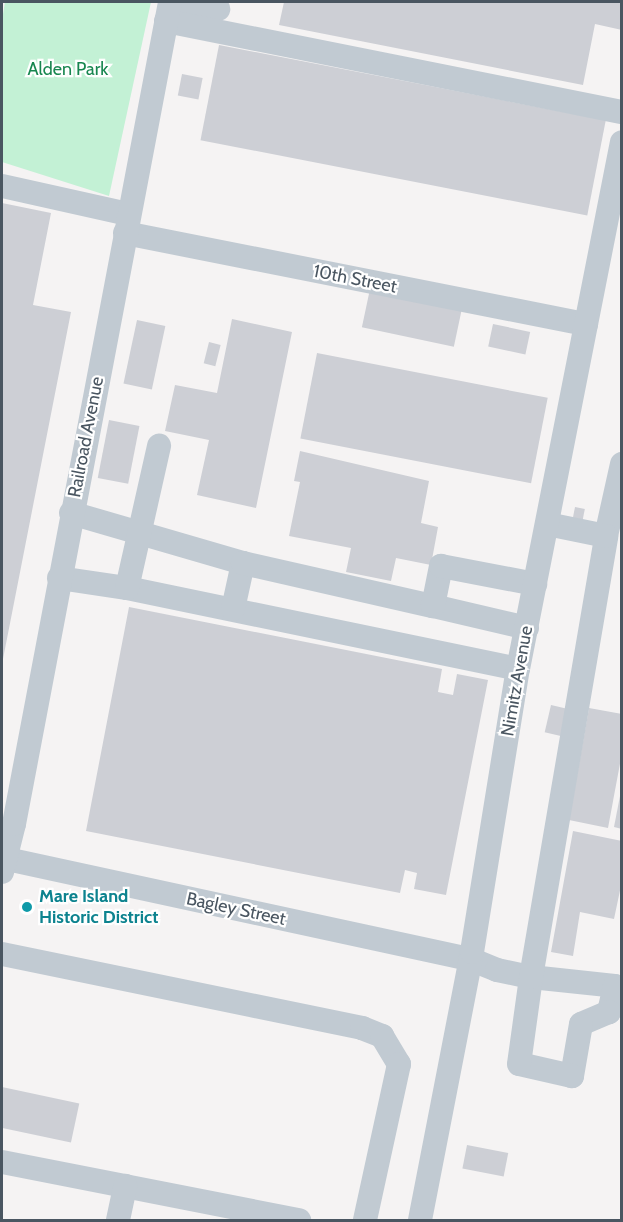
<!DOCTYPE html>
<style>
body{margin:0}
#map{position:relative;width:623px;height:1222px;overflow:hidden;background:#f5f3f3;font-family:Cabin,sans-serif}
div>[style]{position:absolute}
.green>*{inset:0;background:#c3f1d5}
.building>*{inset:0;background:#cdcfd5;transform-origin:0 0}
.minor>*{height:24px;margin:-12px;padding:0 12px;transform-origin:12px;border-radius:12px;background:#c1cad2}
.dots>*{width:16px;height:16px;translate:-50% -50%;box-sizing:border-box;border:3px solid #fff;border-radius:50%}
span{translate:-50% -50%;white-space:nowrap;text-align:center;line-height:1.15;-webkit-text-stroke:4.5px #fff;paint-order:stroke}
.park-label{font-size:18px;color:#17864f}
.street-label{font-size:18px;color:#4a5661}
.culture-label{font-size:18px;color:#0d838f;font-weight:700}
.left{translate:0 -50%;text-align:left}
.frame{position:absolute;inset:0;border:3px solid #4a5661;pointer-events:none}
</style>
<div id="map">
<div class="green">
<div style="clip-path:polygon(5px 2px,151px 2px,109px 196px,2px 162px,2px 20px)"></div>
</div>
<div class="building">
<div style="clip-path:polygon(284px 2px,612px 2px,622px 3px,622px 30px,595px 24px,583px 85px,279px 25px)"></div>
<div style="left:219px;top:45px;width:394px;height:97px;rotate:11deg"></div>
<div style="left:182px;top:74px;width:21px;height:22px;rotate:11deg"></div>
<div style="clip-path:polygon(2px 203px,51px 213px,33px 305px,71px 312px,3px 659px)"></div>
<div style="left:370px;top:289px;width:94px;height:39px;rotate:12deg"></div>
<div style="clip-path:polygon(232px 319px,292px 332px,256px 508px,197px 495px,209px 440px,165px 431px,175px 385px,217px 393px)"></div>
<div style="left:137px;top:320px;width:29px;height:65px;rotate:12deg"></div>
<div style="left:493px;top:324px;width:38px;height:23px;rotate:12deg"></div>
<div style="left:209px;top:342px;width:12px;height:22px;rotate:14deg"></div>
<div style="left:317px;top:353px;width:235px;height:87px;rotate:11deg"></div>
<div style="left:109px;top:420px;width:31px;height:59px;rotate:11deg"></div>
<div style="clip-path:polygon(300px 451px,429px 481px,421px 523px,438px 527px,431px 565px,396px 558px,391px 581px,346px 572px,351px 548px,289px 536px,300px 482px,294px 481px)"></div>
<div style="left:575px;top:507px;width:10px;height:11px;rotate:11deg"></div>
<div style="clip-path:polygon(129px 607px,442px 669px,438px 692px,453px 695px,457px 674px,488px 680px,446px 895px,414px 889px,417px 873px,405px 870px,400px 893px,86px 831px)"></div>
<div style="left:551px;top:705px;width:22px;height:28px;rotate:13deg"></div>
<div style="clip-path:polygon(589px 708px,622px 714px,622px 753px,608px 828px,569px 820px)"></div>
<div style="clip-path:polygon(620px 796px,622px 796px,622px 829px,614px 827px)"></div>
<div style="clip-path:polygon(573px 831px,622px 841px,622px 881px,614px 919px,580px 912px,573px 956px,551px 952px)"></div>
<div style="left:2px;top:1087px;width:79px;height:40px;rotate:12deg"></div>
<div style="left:467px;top:1145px;width:42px;height:24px;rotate:11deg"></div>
</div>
<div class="minor">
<div style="left:182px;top:2px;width:37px;rotate:11deg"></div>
<div style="left:166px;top:21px;width:465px;rotate:11.3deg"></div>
<div style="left:2px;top:186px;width:129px;rotate:12.5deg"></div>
<div style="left:125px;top:233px;width:470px;rotate:11.2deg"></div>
<div style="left:71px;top:513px;width:179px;rotate:16.2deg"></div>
<div style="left:606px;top:536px;width:74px;rotate:-77.5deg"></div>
<div style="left:59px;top:578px;width:69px;rotate:8.4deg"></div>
<div style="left:127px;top:588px;width:399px;rotate:11.7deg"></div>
<div style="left:127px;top:588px;width:146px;rotate:-77.3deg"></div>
<div style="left:233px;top:609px;width:47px;rotate:-77.7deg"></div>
<div style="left:243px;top:563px;width:195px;rotate:12.8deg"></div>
<div style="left:527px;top:628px;width:97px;rotate:-166.8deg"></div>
<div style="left:433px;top:606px;width:41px;rotate:-78.7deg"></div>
<div style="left:441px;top:566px;width:96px;rotate:10.8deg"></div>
<div style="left:2px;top:858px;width:479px;rotate:12.2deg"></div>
<div style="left:470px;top:959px;width:29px;rotate:22deg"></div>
<div style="left:497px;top:970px;width:35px;rotate:12deg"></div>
<div style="left:531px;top:977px;width:84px;rotate:6.1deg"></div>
<div style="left:615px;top:986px;width:27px;rotate:103deg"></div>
<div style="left:609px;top:1012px;width:30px;rotate:157deg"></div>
<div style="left:581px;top:1024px;width:53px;rotate:99.8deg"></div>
<div style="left:572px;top:1076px;width:54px;rotate:-167.2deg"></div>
<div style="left:519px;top:1064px;width:88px;rotate:-82.1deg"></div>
<div style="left:531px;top:977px;width:447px;rotate:-80.3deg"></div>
<div style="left:606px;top:536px;width:60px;rotate:-168.5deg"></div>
<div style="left:2px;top:872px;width:49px;rotate:-76deg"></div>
<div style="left:14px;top:824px;width:837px;rotate:-79.25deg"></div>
<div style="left:2px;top:954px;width:368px;rotate:11.6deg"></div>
<div style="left:362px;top:1028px;width:22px;rotate:22deg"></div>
<div style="left:382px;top:1036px;width:33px;rotate:59deg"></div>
<div style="left:399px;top:1064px;width:160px;rotate:102.3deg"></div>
<div style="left:2px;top:1162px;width:303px;rotate:11.1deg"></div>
<div style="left:118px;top:1220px;width:35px;rotate:-78deg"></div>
<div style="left:420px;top:1220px;width:273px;rotate:-79deg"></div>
<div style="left:472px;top:952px;width:287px;rotate:-80.8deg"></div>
<div style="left:518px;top:669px;width:537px;rotate:-78.84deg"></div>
</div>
<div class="dots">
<div style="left:27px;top:907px;background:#0f9aa8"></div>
</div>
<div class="park-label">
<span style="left:68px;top:69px">Alden Park</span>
</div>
<div class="street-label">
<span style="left:355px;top:279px;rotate:11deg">10th Street</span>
<span style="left:86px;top:437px;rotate:-79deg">Railroad Avenue</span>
<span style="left:517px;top:681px;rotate:-80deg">Nimitz Avenue</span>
<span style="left:236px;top:909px;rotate:12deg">Bagley Street</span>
</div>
<div class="culture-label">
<span class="left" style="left:39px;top:907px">Mare Island<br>Historic District</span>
</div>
<div class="frame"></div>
</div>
